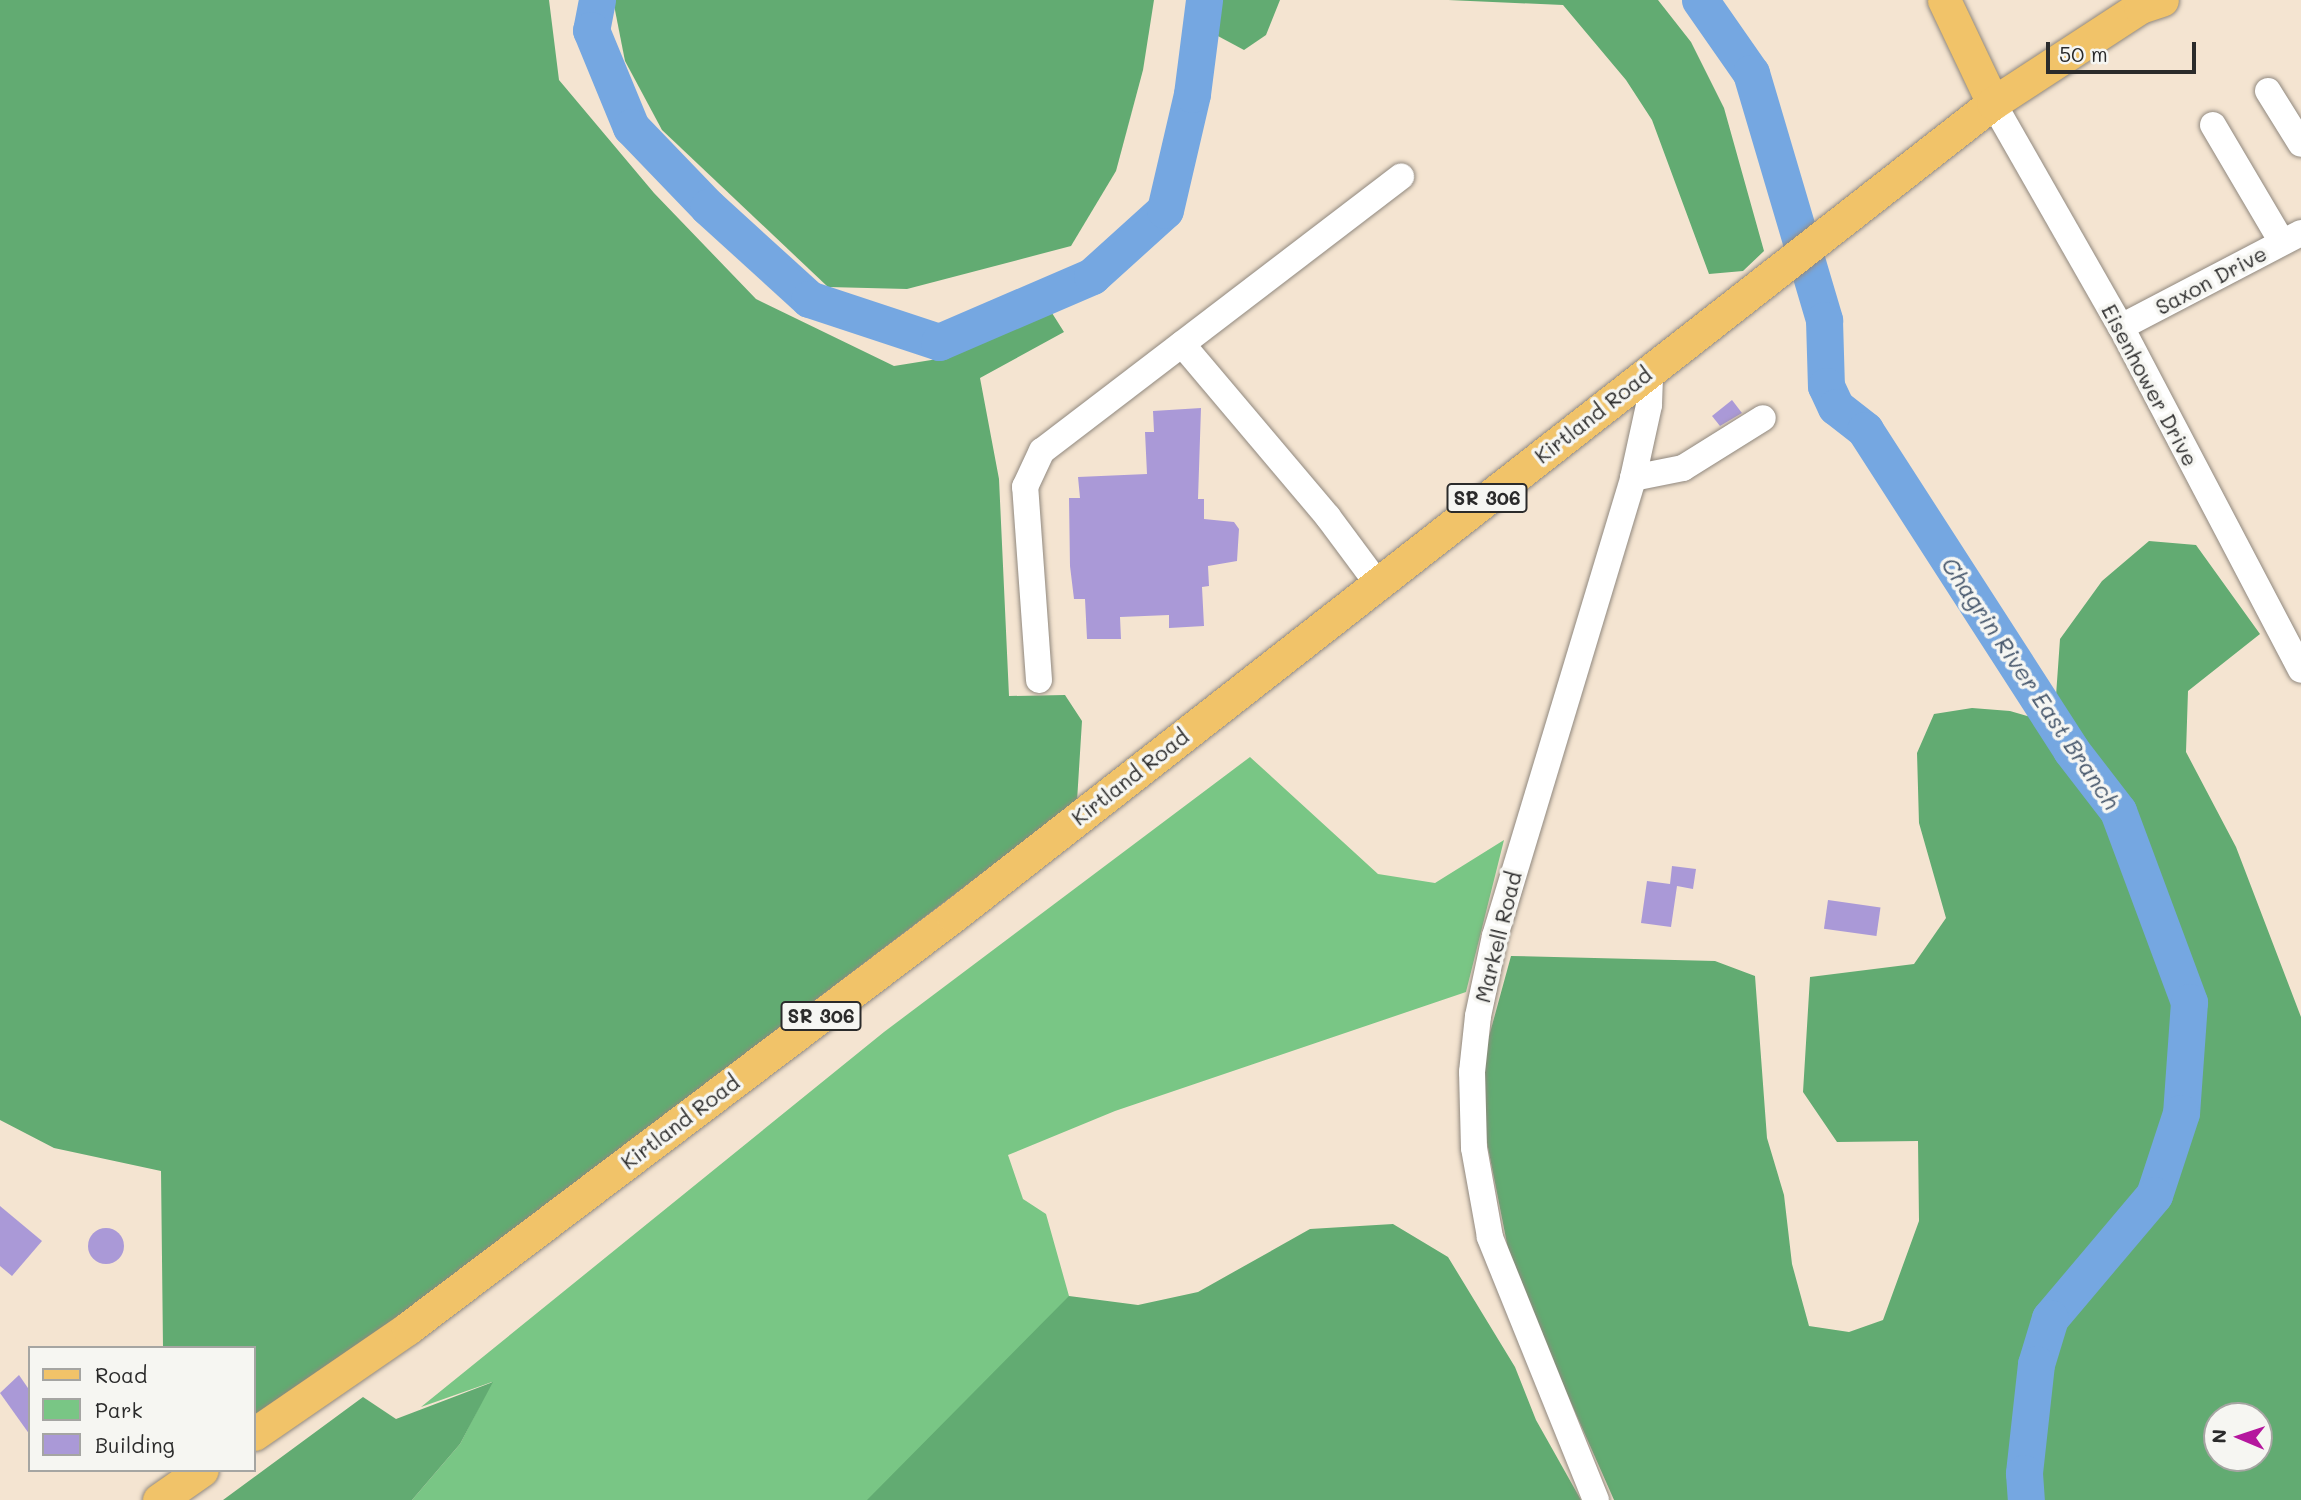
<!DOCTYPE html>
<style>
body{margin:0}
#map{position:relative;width:2301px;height:1500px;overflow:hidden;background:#f4e4d1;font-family:Mali,sans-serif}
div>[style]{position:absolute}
.green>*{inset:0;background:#79c685}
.forest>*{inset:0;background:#62ab72}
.river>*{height:37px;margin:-18.5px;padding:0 18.5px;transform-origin:18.5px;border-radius:18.5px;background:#75a7e1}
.building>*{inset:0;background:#aa99d7;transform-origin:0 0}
.round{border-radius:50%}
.roads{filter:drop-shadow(0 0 2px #90887e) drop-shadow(0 0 2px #90887e)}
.minor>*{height:26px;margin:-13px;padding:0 13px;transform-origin:13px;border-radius:13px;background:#fff}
.major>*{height:33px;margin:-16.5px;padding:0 16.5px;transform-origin:16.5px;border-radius:16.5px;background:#f1c369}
span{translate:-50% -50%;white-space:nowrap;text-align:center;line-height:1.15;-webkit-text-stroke:7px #f6f6f2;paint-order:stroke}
.shield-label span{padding:2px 5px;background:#f6f6f2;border:2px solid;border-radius:5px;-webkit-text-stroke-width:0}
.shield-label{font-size:19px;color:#2b2b2b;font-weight:700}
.street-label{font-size:21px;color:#2b2b2b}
.water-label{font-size:23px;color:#45566b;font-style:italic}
.legend{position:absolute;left:28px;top:1346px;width:228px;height:126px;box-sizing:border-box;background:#f6f6f2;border:2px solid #a5a5a2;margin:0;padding:9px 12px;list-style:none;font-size:21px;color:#2b2b2b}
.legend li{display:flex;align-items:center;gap:14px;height:35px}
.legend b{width:35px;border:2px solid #a5a5a2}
.north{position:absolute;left:2203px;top:1402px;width:70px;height:70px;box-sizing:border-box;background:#f6f6f2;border:2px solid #a5a5a2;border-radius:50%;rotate:272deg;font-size:19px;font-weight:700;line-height:28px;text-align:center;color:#2b2b2b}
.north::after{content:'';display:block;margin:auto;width:24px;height:32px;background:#b5179e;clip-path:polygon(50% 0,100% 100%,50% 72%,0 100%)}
.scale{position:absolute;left:2046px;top:42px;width:150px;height:32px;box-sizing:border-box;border:4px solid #2b2b2b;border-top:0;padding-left:9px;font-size:21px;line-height:24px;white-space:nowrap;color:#2b2b2b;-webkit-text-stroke:5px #f6f6f2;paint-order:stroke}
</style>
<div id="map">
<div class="green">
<div style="clip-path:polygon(1250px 757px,1378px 874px,1435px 883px,1504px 840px,1466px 992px,1115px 1111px,1008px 1155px,1023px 1199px,1046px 1214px,1069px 1296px,1079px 1482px,1302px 1500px,412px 1500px,460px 1444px,492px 1382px,421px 1407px,884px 1032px)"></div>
</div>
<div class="forest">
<div style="clip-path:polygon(0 0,549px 0,559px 80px,654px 193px,756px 299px,894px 366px,950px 357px,1052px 313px,1064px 332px,980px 378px,999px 479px,1009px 696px,1065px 695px,1082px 721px,1077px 801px,337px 1364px,254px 1417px,254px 1348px,163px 1348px,161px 1171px,54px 1148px,0 1120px)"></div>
<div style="clip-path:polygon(613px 0,1154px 0,1143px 70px,1116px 171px,1071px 246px,907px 289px,828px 287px,662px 130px,625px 61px)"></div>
<div style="clip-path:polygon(1222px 0,1280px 0,1266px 35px,1244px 50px,1216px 35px)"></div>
<div style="clip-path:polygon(1448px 0,1658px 0,1691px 42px,1724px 108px,1764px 251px,1743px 271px,1709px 274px,1652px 120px,1626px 80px,1563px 5px)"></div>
<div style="clip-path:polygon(evenodd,2149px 541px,2196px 545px,2260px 634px,2188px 691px,2186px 752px,2236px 847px,2301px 1017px,2301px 1500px,1614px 1500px,1512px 1269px,1484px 1127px,1485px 1051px,1511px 956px,1715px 961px,1755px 976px,1767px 1138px,1784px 1195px,1792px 1264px,1809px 1326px,1849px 1332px,1883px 1320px,1919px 1221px,1918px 1141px,1837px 1142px,1803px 1092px,1810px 977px,1914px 964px,1946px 918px,1919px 823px,1917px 753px,1934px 714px,1972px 708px,2010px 711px,2054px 724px,2060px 639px,2102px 581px,2149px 541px,2217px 1416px,2259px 1416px,2259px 1458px,2217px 1458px,2217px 1416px)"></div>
<div style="clip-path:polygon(1393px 1224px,1448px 1257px,1515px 1367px,1536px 1420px,1581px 1500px,867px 1500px,1069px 1296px,1138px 1305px,1198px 1292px,1310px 1229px)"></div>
<div style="clip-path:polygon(493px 1382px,460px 1444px,412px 1500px,223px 1500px,363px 1397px,396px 1419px)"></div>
</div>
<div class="river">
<div style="left:597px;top:0;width:31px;rotate:101deg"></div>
<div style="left:591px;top:30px;width:105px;rotate:67.6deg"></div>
<div style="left:631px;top:127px;width:111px;rotate:46.1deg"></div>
<div style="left:708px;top:207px;width:137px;rotate:42.3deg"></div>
<div style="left:809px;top:299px;width:137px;rotate:18.3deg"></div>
<div style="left:939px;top:342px;width:167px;rotate:-23.3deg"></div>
<div style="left:1092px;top:276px;width:98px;rotate:-42.1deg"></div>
<div style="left:1165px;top:210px;width:119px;rotate:-76.9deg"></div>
<div style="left:1192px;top:94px;width:95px;rotate:-82.7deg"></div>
<div style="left:1700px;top:0;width:89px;rotate:55.1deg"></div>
<div style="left:1751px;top:73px;width:258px;rotate:73.5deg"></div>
<div style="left:1824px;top:320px;width:66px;rotate:88.3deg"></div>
<div style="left:1826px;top:386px;width:23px;rotate:65deg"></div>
<div style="left:1836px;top:407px;width:37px;rotate:38deg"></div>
<div style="left:1865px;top:430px;width:381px;rotate:57.2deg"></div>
<div style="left:2071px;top:750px;width:77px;rotate:52.4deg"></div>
<div style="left:2118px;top:811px;width:204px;rotate:69.6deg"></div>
<div style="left:2189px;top:1002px;width:111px;rotate:94.1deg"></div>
<div style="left:2181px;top:1113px;width:86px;rotate:108.2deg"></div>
<div style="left:2154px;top:1195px;width:161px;rotate:130.2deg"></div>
<div style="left:2050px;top:1318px;width:48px;rotate:106.9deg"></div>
<div style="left:2036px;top:1364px;width:110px;rotate:96.3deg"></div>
<div style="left:2024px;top:1473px;width:27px;rotate:86deg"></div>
</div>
<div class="building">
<div style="clip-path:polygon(1732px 400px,1742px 413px,1720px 426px,1712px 416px)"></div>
<div style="clip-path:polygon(1201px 408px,1198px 499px,1204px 499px,1204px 519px,1234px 522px,1239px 529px,1237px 561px,1208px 566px,1209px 586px,1202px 587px,1204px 626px,1169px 628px,1169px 615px,1120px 617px,1121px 639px,1087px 639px,1085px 599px,1074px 599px,1070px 566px,1069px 498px,1080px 498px,1078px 477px,1147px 474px,1145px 432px,1154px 432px,1153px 411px)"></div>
<div style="clip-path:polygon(1672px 866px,1696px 869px,1693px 889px,1677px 886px,1671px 927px,1641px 923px,1647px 881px,1670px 884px)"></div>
<div style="left:1828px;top:900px;width:53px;height:29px;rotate:8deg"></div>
<div style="clip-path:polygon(0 1206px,42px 1241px,12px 1276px,0 1266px)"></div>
<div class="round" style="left:88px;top:1228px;width:36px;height:36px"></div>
<div style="clip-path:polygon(19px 1375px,30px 1391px,30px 1435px,0 1393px)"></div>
</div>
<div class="roads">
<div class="minor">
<div style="left:2268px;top:91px;width:62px;rotate:58.1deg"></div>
<div style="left:1993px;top:103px;width:258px;rotate:60.3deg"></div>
<div style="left:2121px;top:327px;width:387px;rotate:62.3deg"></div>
<div style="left:2213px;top:125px;width:136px;rotate:59.5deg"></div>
<div style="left:2121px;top:327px;width:203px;rotate:-27.6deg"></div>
<div style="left:1182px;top:344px;width:226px;rotate:49.8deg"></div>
<div style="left:1328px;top:517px;width:82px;rotate:53.4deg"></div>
<div style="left:1633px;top:478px;width:51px;rotate:-11.3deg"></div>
<div style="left:1683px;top:468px;width:94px;rotate:-32deg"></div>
<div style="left:1039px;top:680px;width:194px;rotate:-94.1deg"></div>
<div style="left:1025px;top:487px;width:40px;rotate:-65deg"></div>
<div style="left:1042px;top:451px;width:452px;rotate:-37.4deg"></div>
<div style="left:1596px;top:1500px;width:284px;rotate:-112deg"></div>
<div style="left:1490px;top:1237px;width:90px;rotate:-100.2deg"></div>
<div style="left:1474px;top:1148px;width:76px;rotate:-91.5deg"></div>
<div style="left:1472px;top:1072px;width:56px;rotate:-83.9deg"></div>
<div style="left:1478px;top:1016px;width:82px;rotate:-78deg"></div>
<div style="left:1495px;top:936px;width:478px;rotate:-73.2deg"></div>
<div style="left:1633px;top:478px;width:75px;rotate:-77.6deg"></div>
<div style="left:1649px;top:405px;width:34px;rotate:-88deg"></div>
</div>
<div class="major">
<div style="left:1944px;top:0;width:114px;rotate:64.6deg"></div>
<div style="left:254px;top:1434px;width:187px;rotate:-34.5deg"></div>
<div style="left:408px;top:1328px;width:683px;rotate:-37.09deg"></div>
<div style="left:953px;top:916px;width:1320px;rotate:-38.02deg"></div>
<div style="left:1993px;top:103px;width:176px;rotate:-33.1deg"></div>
<div style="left:2140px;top:7px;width:23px;rotate:-18deg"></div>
<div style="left:159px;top:1500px;width:52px;rotate:-34.9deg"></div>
</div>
</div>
<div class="shield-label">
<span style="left:1487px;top:498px">SR 306</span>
<span style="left:821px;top:1016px">SR 306</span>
</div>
<div class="street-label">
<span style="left:2211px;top:280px;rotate:-28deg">Saxon Drive</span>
<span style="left:2150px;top:385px;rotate:62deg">Eisenhower Drive</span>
<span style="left:1593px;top:415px;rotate:-38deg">Kirtland Road</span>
<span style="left:1130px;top:777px;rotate:-38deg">Kirtland Road</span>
<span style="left:1498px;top:937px;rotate:-76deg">Markell Road</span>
<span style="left:680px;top:1122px;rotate:-37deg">Kirtland Road</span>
</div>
<div class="water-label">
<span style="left:2031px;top:683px;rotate:56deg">Chagrin River East Branch</span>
</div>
<ul class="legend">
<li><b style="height:9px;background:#f1c369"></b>Road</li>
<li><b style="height:19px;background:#79c685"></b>Park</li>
<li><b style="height:19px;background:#aa99d7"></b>Building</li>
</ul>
<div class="north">N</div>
<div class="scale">50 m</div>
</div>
